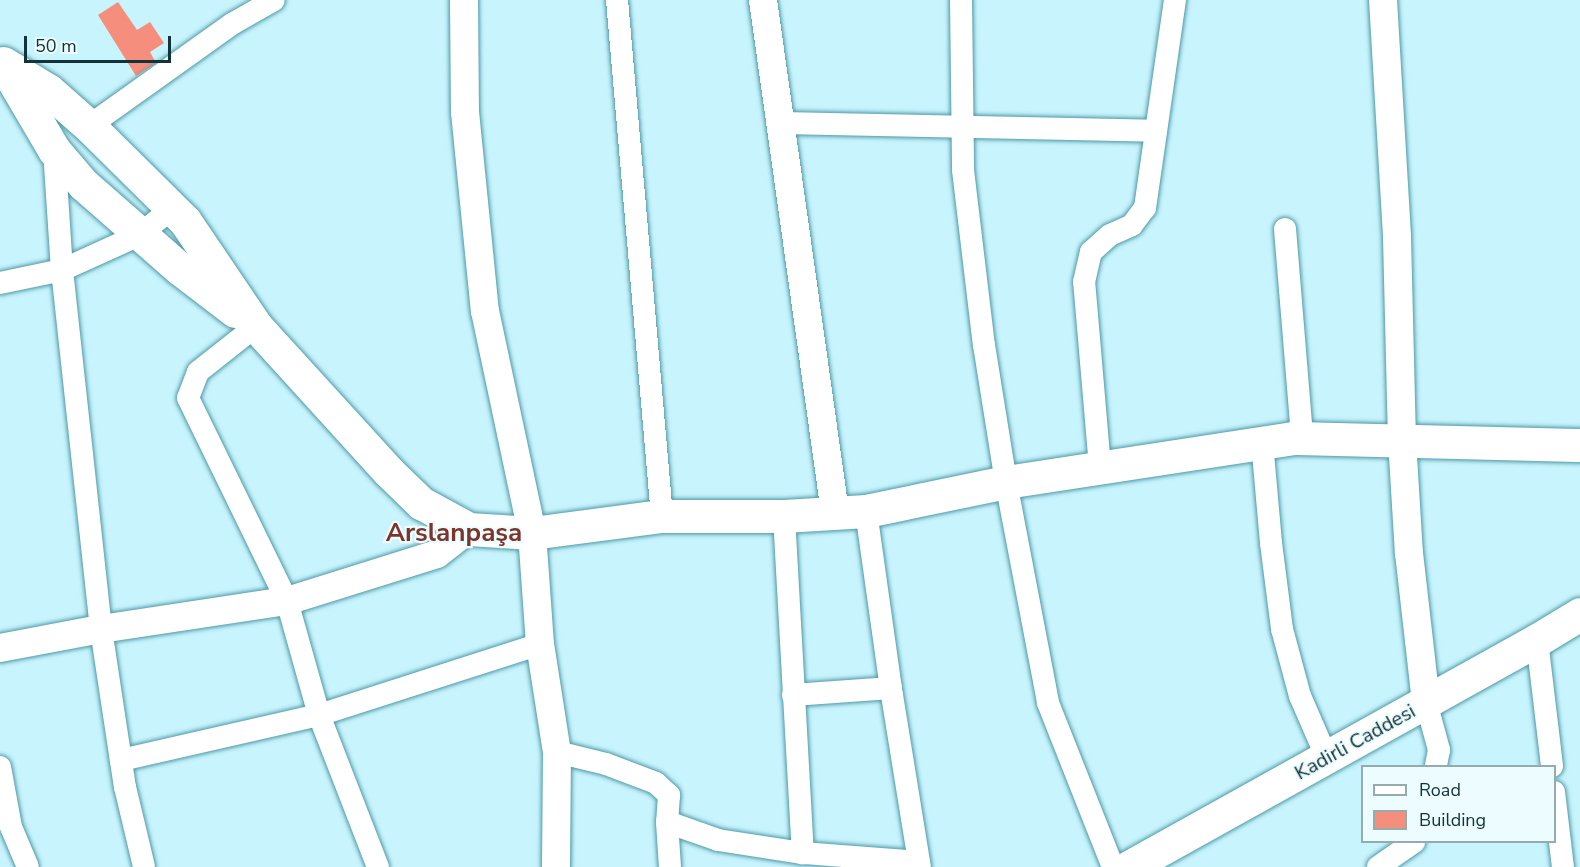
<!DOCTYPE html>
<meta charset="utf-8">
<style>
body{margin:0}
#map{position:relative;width:1580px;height:867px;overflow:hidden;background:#c8f4fd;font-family:"Nunito Sans",sans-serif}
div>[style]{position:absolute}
.building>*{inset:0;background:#f68e7d}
.roads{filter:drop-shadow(0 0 2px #4d9aa7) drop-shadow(0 0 2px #4d9aa7)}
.minor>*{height:22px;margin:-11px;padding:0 11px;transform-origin:11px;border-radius:11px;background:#fff}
.tertiary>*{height:28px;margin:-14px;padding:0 14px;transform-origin:14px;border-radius:14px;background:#fff}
.secondary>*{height:33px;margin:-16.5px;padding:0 16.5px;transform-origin:16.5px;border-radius:16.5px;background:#fff}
span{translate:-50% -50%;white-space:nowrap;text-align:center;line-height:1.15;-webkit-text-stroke:4.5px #edfcfe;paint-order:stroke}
.street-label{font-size:20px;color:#123339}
.district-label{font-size:26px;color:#7b352a;font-weight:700}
.legend{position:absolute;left:1361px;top:765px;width:195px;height:78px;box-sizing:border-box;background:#edfcfe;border:2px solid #95acaf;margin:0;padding:8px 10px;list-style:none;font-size:18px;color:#123339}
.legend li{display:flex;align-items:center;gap:12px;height:30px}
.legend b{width:30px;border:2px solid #95acaf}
.scale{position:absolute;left:24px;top:36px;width:147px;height:27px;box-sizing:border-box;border:3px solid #123339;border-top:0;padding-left:8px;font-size:18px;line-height:21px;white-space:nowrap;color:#123339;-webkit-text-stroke:4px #edfcfe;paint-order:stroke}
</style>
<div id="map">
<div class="building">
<div style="clip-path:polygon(118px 2px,137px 30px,150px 22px,164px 43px,150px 52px,156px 63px,136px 76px,98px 15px)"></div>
</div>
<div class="roads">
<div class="minor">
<div style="left:617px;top:0;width:518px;rotate:85.02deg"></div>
<div style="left:961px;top:0;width:170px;rotate:89.3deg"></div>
<div style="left:963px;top:170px;width:176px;rotate:83.2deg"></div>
<div style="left:984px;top:345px;width:139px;rotate:80.9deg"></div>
<div style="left:1006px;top:482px;width:225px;rotate:79.2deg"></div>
<div style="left:1048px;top:703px;width:176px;rotate:68.4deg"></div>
<div style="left:781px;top:123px;width:375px;rotate:1.2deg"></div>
<div style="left:89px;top:126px;width:176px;rotate:-35.5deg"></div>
<div style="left:232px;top:24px;width:48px;rotate:-29.7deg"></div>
<div style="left:54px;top:150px;width:120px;rotate:86.2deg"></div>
<div style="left:62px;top:270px;width:361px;rotate:83.8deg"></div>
<div style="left:101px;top:629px;width:160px;rotate:81.4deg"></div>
<div style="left:125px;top:787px;width:82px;rotate:76.6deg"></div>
<div style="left:1285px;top:229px;width:210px;rotate:85.3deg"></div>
<div style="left:0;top:283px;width:63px;rotate:-11.8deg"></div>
<div style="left:62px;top:270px;width:85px;rotate:-24.4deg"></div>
<div style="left:139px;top:235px;width:43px;rotate:-38.5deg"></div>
<div style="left:256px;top:326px;width:74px;rotate:141.6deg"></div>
<div style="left:198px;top:372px;width:28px;rotate:111deg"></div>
<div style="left:188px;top:398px;width:226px;rotate:64deg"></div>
<div style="left:287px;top:601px;width:118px;rotate:74.3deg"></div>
<div style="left:319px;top:715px;width:163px;rotate:68.8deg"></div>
<div style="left:1262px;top:442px;width:101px;rotate:84.9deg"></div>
<div style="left:1271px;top:543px;width:87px;rotate:82.7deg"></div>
<div style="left:1282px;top:629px;width:69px;rotate:75deg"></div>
<div style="left:1300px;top:696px;width:68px;rotate:66.5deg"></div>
<div style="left:1100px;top:467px;width:186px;rotate:-94.9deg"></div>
<div style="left:1084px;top:282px;width:31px;rotate:-77deg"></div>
<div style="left:1091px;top:252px;width:25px;rotate:-42deg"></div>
<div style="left:1110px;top:235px;width:24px;rotate:-24deg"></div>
<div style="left:1132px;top:225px;width:21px;rotate:-53deg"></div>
<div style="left:1145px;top:208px;width:210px;rotate:-81.8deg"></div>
<div style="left:866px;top:511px;width:186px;rotate:82deg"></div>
<div style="left:892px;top:695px;width:174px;rotate:80.8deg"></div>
<div style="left:784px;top:516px;width:338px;rotate:86.8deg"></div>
<div style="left:1537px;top:640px;width:127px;rotate:83.2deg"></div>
<div style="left:793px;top:695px;width:98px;rotate:-4.1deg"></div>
<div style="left:1426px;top:702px;width:50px;rotate:74.8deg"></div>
<div style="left:1439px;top:750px;width:16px;rotate:101deg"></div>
<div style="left:557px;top:752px;width:50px;rotate:13.8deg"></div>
<div style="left:606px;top:764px;width:53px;rotate:20.8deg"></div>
<div style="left:656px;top:783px;width:18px;rotate:43deg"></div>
<div style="left:669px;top:795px;width:27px;rotate:94deg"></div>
<div style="left:667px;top:822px;width:54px;rotate:19.4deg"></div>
<div style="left:718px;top:840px;width:86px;rotate:8.7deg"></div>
<div style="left:803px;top:853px;width:116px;rotate:4.4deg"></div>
<div style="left:121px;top:760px;width:203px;rotate:-12.8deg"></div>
<div style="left:319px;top:715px;width:232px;rotate:-17.8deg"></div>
<div style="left:0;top:767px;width:61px;rotate:79.6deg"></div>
<div style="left:11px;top:827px;width:43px;rotate:67deg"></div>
<div style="left:1554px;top:792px;width:76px;rotate:83.2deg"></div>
<div style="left:667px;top:822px;width:45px;rotate:86.2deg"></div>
<div style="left:1378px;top:867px;width:44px;rotate:-34.8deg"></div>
</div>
<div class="tertiary">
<div style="left:464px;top:0;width:112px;rotate:89.5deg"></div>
<div style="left:465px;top:112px;width:200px;rotate:84.3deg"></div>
<div style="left:485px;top:311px;width:227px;rotate:78deg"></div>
<div style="left:532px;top:533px;width:111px;rotate:85.9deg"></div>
<div style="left:540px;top:644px;width:109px;rotate:81.1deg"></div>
<div style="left:557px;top:752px;width:115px;rotate:90.5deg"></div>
<div style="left:763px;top:0;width:517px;rotate:82deg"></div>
<div style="left:1383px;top:0;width:237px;rotate:86.6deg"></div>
<div style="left:1397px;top:237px;width:203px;rotate:88.6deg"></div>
<div style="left:1402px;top:440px;width:113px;rotate:86.5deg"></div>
<div style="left:1409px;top:553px;width:150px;rotate:83.5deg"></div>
<div style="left:0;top:648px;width:103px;rotate:-10.7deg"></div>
<div style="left:101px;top:629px;width:188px;rotate:-8.6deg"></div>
<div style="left:287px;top:601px;width:157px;rotate:-17.4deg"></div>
<div style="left:437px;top:554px;width:41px;rotate:-38deg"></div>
</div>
<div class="secondary">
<div style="left:3px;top:63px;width:52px;rotate:31deg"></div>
<div style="left:48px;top:90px;width:55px;rotate:41.3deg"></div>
<div style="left:89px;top:126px;width:135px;rotate:44.7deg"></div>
<div style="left:185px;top:221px;width:127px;rotate:55.9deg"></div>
<div style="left:256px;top:326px;width:197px;rotate:47.7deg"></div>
<div style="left:389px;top:472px;width:45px;rotate:44.1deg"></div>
<div style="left:421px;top:503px;width:55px;rotate:28.4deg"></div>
<div style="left:469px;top:529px;width:63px;rotate:3.6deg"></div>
<div style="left:532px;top:533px;width:131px;rotate:-7.5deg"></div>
<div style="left:662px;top:516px;width:122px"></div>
<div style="left:784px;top:516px;width:82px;rotate:-3.5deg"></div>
<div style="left:866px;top:511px;width:143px;rotate:-11.7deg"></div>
<div style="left:1006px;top:482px;width:290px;rotate:-8.7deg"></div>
<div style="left:1293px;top:438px;width:287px;rotate:1.4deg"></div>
<div style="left:4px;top:65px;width:99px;rotate:59.5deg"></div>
<div style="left:54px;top:150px;width:45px;rotate:49.5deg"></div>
<div style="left:83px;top:184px;width:129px;rotate:41.2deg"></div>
<div style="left:180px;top:269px;width:69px;rotate:37.4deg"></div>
<div style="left:1129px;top:867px;width:467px;rotate:-29.1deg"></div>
<div style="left:1537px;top:640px;width:50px;rotate:-31.2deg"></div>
</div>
</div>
<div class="street-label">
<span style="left:1355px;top:742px;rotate:-29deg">Kadirli Caddesi</span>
</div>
<div class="district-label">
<span style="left:454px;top:533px">Arslanpaşa</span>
</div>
<ul class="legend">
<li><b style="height:8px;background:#fff"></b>Road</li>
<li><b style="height:16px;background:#f68e7d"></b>Building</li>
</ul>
<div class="scale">50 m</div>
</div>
